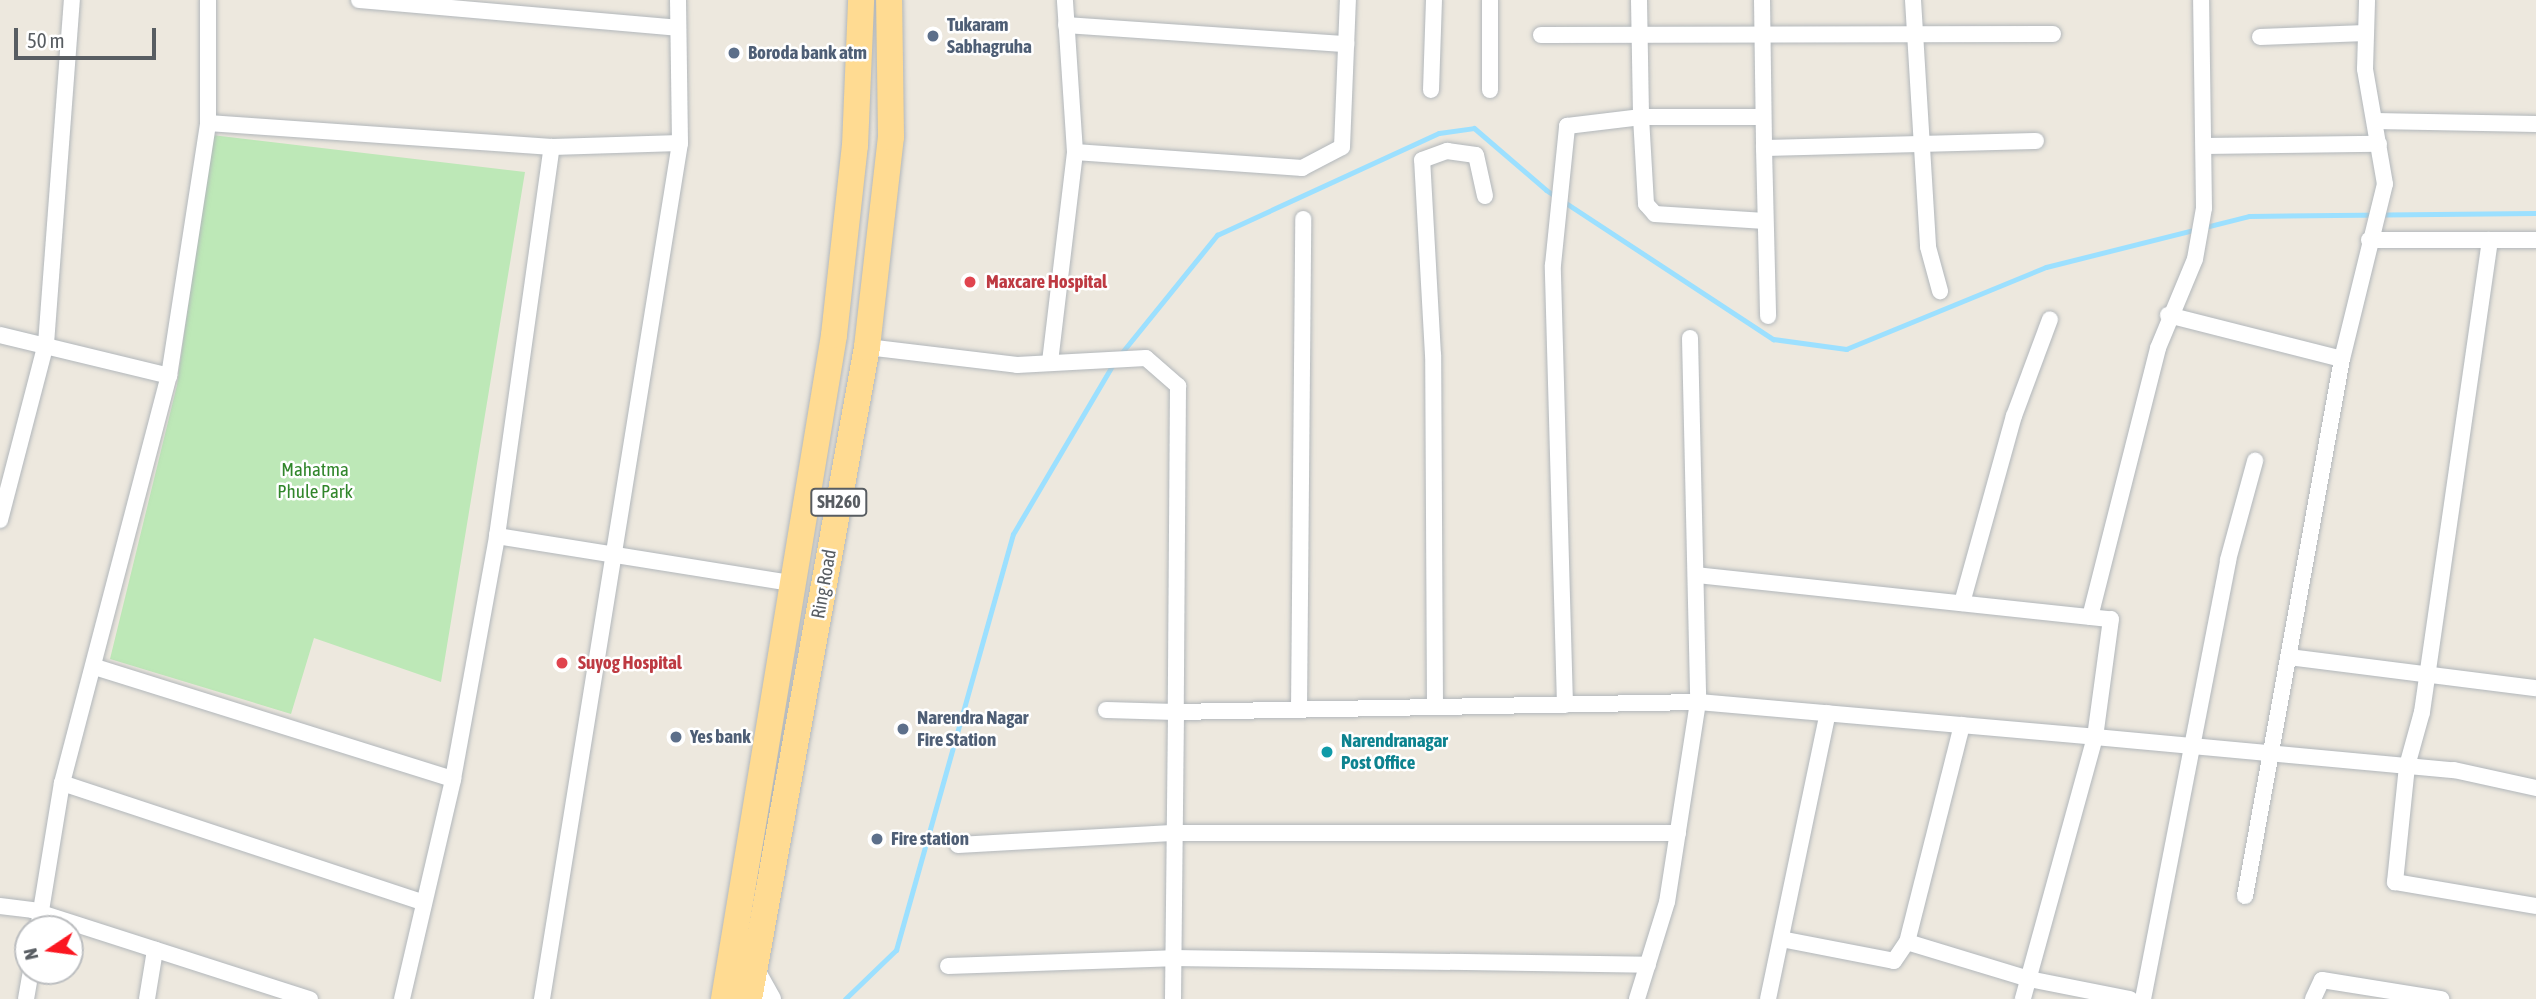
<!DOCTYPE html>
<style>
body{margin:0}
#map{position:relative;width:2536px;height:999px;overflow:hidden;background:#ede8de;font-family:"Asap Condensed",sans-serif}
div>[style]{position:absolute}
.green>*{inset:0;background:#bde8b7}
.stream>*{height:5px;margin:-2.5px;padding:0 2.5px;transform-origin:2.5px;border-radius:2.5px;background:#9ce0ff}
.roads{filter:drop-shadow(0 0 2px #b2b7bb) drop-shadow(0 0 2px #b2b7bb)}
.minor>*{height:16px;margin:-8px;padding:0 8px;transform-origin:8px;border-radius:8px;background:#fff}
.secondary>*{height:23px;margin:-11.5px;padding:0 11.5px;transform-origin:11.5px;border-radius:11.5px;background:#fff}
.trunk>*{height:26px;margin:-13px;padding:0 13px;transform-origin:13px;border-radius:13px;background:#ffdb92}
.dots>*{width:19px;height:19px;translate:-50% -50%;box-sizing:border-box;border:4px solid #fff;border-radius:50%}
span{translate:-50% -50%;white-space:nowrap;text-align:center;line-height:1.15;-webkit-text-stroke:5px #fff;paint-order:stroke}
.shield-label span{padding:2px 5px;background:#fff;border:2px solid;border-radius:5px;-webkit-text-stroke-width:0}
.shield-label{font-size:18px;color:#585d62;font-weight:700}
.service-label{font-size:19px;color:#4e5e75;font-weight:700}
.left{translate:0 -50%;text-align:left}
.health-label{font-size:19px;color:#be3a42;font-weight:700}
.park-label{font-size:19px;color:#31862b}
.street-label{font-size:19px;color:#585d62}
.culture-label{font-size:19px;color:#0d838f;font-weight:700}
.north{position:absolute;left:14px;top:915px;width:70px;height:70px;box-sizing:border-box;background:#fff;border:2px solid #bcbec0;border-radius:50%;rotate:257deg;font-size:19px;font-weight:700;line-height:28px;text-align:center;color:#585d62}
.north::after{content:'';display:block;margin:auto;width:24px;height:32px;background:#fb1620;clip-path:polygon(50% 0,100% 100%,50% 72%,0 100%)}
.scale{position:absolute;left:14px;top:28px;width:142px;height:32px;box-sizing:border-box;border:4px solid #585d62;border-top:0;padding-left:9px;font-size:21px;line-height:24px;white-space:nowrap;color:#585d62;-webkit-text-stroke:5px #fff;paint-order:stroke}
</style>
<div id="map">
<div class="green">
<div style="clip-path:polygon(212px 135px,525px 172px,441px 682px,314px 638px,291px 714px,110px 659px,177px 385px)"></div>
</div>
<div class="stream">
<div style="left:1119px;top:356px;width:156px;rotate:-51deg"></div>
<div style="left:1217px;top:235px;width:244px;rotate:-24.7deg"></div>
<div style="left:1439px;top:133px;width:35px;rotate:-8deg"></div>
<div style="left:1474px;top:128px;width:95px;rotate:40.7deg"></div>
<div style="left:1546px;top:190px;width:272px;rotate:33.3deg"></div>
<div style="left:1773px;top:339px;width:74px;rotate:7.8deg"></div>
<div style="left:1846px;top:349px;width:216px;rotate:-22.3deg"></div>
<div style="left:2046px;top:267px;width:209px;rotate:-14.1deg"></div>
<div style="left:2249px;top:216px;width:287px;rotate:-0.6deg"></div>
<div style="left:845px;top:999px;width:71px;rotate:-43.9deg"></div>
<div style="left:896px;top:950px;width:432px;rotate:-74.3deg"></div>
<div style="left:1013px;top:534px;width:197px;rotate:-59.5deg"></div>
</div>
<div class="roads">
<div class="minor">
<div style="left:359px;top:0;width:320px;rotate:5deg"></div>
<div style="left:1490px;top:0;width:90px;rotate:90deg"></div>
<div style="left:1639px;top:0;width:117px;rotate:89deg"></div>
<div style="left:1641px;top:117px;width:122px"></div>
<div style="left:1762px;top:0;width:148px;rotate:89.2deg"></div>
<div style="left:1764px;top:148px;width:272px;rotate:-1.5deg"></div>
<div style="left:1913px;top:0;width:247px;rotate:86.5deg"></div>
<div style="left:1928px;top:247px;width:46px;rotate:74.7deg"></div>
<div style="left:1066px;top:25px;width:281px;rotate:3.9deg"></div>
<div style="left:1541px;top:35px;width:512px;rotate:-0.11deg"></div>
<div style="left:2260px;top:37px;width:106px;rotate:-2.2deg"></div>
<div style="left:1431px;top:90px;width:90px;rotate:-88.1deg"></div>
<div style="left:2375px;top:121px;width:161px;rotate:1.1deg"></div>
<div style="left:208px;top:123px;width:345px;rotate:4deg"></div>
<div style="left:552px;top:147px;width:128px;rotate:-1.8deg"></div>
<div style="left:2204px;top:146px;width:175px;rotate:-0.7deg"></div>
<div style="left:1764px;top:148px;width:168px;rotate:88.6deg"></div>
<div style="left:1075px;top:152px;width:228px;rotate:4deg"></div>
<div style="left:1302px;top:168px;width:45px;rotate:-27.7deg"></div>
<div style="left:1342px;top:147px;width:147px;rotate:-87.7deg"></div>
<div style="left:2369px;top:240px;width:167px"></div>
<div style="left:2490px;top:240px;width:477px;rotate:98.2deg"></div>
<div style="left:2422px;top:712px;width:56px;rotate:105.5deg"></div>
<div style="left:2407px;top:766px;width:117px;rotate:95.9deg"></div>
<div style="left:2395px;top:882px;width:143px;rotate:9.7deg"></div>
<div style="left:2168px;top:315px;width:179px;rotate:14.2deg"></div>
<div style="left:0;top:335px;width:174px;rotate:13.6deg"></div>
<div style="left:1690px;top:338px;width:364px;rotate:88.7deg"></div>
<div style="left:1698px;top:702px;width:399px;rotate:5deg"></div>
<div style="left:2095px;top:737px;width:272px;rotate:105.4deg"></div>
<div style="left:867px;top:347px;width:151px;rotate:6.8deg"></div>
<div style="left:1017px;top:365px;width:129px;rotate:-3.1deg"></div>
<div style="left:1146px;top:358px;width:43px;rotate:41.2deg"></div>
<div style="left:1178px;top:386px;width:326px;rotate:90.4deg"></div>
<div style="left:1176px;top:712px;width:70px;rotate:-178.4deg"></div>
<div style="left:1050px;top:362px;width:211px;rotate:-83.2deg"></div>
<div style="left:1075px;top:152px;width:152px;rotate:-93.8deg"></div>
<div style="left:0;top:520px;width:182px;rotate:-75.4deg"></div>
<div style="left:46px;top:344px;width:345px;rotate:-85.7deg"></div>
<div style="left:497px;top:536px;width:298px;rotate:9.1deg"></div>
<div style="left:1696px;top:575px;width:417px;rotate:6.1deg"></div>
<div style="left:2111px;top:619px;width:119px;rotate:97.7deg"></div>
<div style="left:2095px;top:737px;width:361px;rotate:5.3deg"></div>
<div style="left:2454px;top:770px;width:84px;rotate:12.4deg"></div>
<div style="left:1962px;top:603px;width:194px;rotate:-74.5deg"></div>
<div style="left:2014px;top:416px;width:103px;rotate:-69.6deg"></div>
<div style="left:2090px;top:617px;width:277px;rotate:-75.8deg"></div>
<div style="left:2158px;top:348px;width:96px;rotate:-67.4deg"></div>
<div style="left:2195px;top:259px;width:52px;rotate:-80deg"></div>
<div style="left:2204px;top:208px;width:208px;rotate:-90.8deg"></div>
<div style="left:2289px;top:657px;width:249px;rotate:7.2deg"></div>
<div style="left:95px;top:667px;width:375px;rotate:17.4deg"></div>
<div style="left:1565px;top:705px;width:440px;rotate:-91.6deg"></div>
<div style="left:1553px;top:265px;width:140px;rotate:-84.2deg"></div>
<div style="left:1567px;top:126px;width:75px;rotate:-6.9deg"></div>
<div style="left:1641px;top:117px;width:87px;rotate:86.7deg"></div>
<div style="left:1646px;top:204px;width:13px;rotate:48deg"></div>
<div style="left:1655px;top:214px;width:110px;rotate:3.6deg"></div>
<div style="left:1435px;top:707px;width:352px;rotate:-90.3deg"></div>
<div style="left:1433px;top:355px;width:195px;rotate:-93.2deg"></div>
<div style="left:1422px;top:160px;width:27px;rotate:-20deg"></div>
<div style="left:1447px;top:151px;width:29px;rotate:8deg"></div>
<div style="left:1476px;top:155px;width:42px;rotate:77.6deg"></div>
<div style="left:1299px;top:710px;width:491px;rotate:-89.5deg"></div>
<div style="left:1962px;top:725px;width:224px;rotate:104.2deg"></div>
<div style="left:1907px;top:942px;width:127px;rotate:16.9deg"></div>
<div style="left:2029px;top:979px;width:103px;rotate:11.2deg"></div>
<div style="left:62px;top:783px;width:379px;rotate:18.3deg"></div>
<div style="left:958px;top:845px;width:214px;rotate:-3.2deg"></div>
<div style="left:1172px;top:833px;width:506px"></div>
<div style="left:2245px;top:896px;width:546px;rotate:-79.76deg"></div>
<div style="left:2342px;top:359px;width:180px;rotate:-76.2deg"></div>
<div style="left:2385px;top:184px;width:117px;rotate:-99.9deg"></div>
<div style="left:2365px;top:69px;width:69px;rotate:-88.3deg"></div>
<div style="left:0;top:906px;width:32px;rotate:7deg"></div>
<div style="left:32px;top:910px;width:292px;rotate:17.8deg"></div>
<div style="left:38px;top:929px;width:148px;rotate:-80.7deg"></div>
<div style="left:62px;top:783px;width:421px;rotate:-75.3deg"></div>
<div style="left:169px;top:376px;width:256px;rotate:-81.2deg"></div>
<div style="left:208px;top:123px;width:123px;rotate:-90deg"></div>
<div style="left:1781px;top:939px;width:115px;rotate:11deg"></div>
<div style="left:1894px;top:961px;width:23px;rotate:-56deg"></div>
<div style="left:948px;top:966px;width:224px;rotate:-2deg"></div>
<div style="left:1172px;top:958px;width:476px;rotate:0.8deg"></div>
<div style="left:26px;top:999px;width:28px;rotate:-80deg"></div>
<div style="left:147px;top:999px;width:50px;rotate:-80.7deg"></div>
<div style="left:402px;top:999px;width:226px;rotate:-76.9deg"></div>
<div style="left:453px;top:779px;width:247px;rotate:-79.7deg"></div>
<div style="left:497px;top:536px;width:393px;rotate:-82deg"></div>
<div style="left:542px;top:999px;width:867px;rotate:-80.84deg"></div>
<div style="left:680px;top:143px;width:143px;rotate:-90.8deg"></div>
<div style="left:1173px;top:999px;width:287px;rotate:-89.4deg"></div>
<div style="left:1176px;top:712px;width:522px;rotate:-1.1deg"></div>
<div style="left:1698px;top:702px;width:202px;rotate:98.8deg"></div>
<div style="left:1667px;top:902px;width:102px;rotate:107.2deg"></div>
<div style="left:1768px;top:999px;width:292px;rotate:-78.2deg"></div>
<div style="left:2143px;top:999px;width:447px;rotate:-79deg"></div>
<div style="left:2228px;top:560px;width:103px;rotate:-74.7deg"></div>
<div style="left:2313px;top:999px;width:21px;rotate:-65deg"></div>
<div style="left:2322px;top:980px;width:121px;rotate:9.1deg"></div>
</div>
<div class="secondary">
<div style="left:754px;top:972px;width:31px;rotate:61deg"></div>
</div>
<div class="trunk">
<div style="left:724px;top:999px;width:673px;rotate:-80.59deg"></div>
<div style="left:834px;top:335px;width:190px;rotate:-83.7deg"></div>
<div style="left:855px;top:146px;width:146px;rotate:-87.6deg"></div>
<div style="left:749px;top:999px;width:663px;rotate:-79.74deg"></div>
<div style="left:867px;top:347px;width:211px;rotate:-83.5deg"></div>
<div style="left:891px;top:137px;width:137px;rotate:-90.8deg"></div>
</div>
</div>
<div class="dots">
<div style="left:933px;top:36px;background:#5c6f8a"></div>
<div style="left:734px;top:53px;background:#5c6f8a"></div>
<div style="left:970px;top:282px;background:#e0444e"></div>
<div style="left:562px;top:663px;background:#e0444e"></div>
<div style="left:903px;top:729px;background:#5c6f8a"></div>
<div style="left:676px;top:737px;background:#5c6f8a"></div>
<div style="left:1327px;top:752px;background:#0f9aa8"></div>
<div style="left:877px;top:839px;background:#5c6f8a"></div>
</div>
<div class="shield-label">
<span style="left:839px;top:502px">SH260</span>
</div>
<div class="service-label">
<span class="left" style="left:947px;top:36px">Tukaram<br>Sabhagruha</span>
<span class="left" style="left:748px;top:53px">Boroda bank atm</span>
<span class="left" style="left:917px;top:729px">Narendra Nagar<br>Fire Station</span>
<span class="left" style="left:690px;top:737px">Yes bank</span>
<span class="left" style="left:891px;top:839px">Fire station</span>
</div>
<div class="health-label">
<span class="left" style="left:986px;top:282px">Maxcare Hospital</span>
<span class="left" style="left:578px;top:663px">Suyog Hospital</span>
</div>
<div class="park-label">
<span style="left:315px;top:481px">Mahatma<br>Phule Park</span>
</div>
<div class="street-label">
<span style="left:824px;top:584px;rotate:-80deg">Ring Road</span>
</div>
<div class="culture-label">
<span class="left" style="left:1341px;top:752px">Narendranagar<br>Post Office</span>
</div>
<div class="north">N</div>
<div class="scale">50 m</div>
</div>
